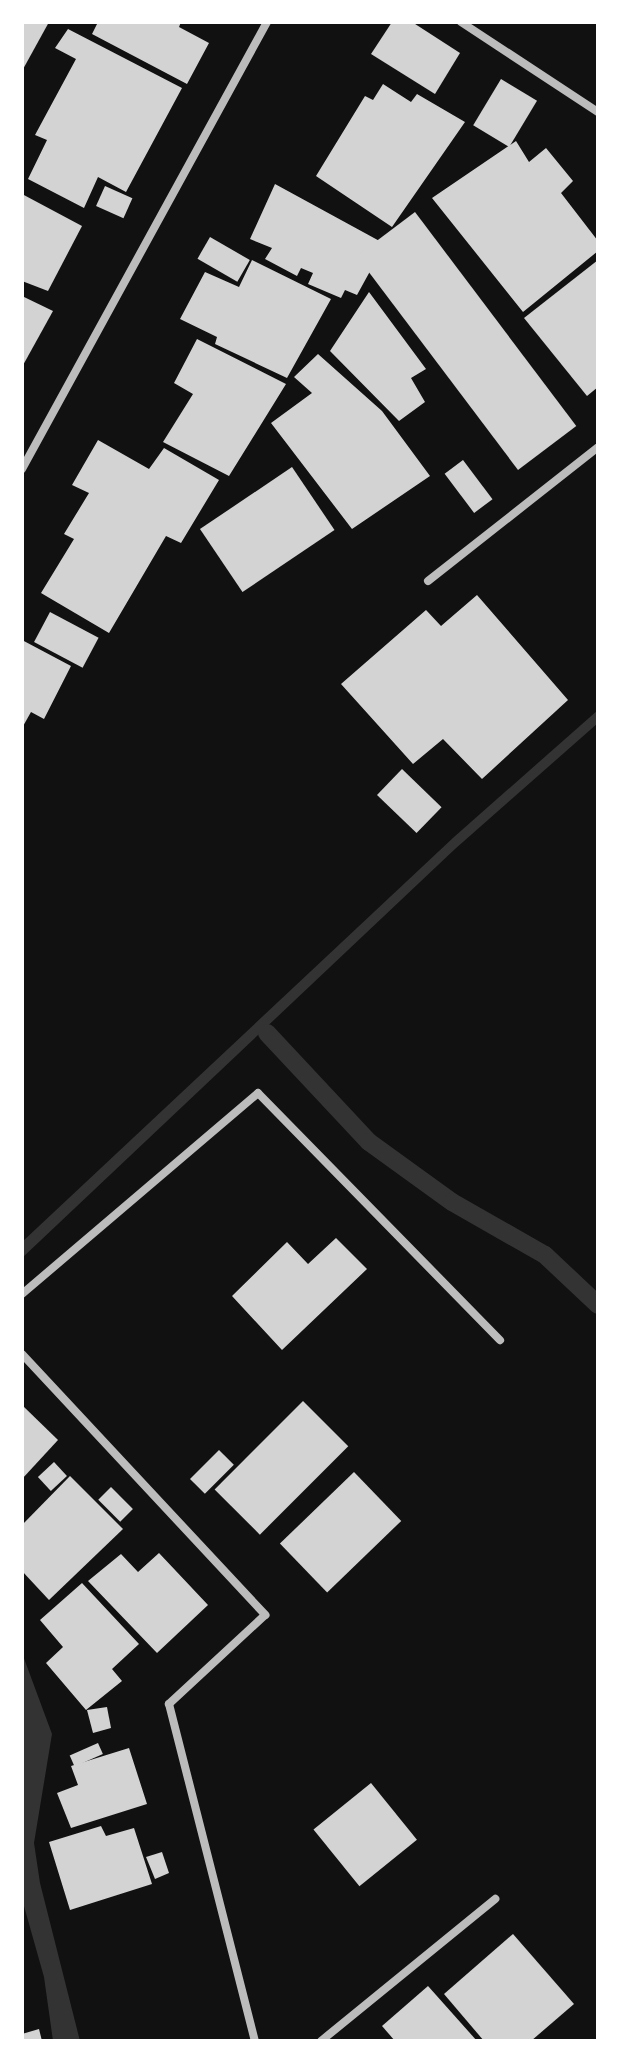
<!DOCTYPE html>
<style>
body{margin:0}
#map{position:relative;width:620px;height:2063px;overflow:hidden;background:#111;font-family:"Varela Round",sans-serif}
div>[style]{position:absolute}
.water>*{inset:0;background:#333}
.stream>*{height:18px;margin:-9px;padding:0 9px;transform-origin:9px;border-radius:9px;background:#333}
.building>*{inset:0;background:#d3d3d3;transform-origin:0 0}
.minor>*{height:8px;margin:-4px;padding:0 4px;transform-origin:4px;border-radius:4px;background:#bcbcbc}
span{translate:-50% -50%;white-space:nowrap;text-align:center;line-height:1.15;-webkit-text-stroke:8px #fff;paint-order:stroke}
.frame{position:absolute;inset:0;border:24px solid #fff;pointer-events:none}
</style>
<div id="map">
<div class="water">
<div style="clip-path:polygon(598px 710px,598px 723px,455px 849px,22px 1258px,22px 1242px,454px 837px)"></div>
<div style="clip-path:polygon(22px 1653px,52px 1734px,34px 1843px,40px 1883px,80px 2041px,53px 2041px,44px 1977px,22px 1899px)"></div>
</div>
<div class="stream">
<div style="left:267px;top:1033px;width:149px;rotate:46.9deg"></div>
<div style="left:369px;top:1142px;width:102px;rotate:35.9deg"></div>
<div style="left:452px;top:1202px;width:107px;rotate:29.7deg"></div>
<div style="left:545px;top:1255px;width:73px;rotate:43.3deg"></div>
</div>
<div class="building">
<div style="clip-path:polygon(22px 22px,49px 22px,22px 71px)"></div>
<div style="clip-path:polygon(98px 22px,181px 22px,179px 27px,209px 43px,187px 84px,92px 34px)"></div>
<div style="clip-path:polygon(392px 22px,412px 22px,460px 53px,435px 94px,371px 54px)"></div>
<div style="clip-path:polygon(68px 29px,182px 88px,126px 192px,98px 177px,84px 208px,28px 179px,47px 140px,35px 135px,76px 59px,55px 48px)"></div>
<div style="left:501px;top:79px;width:42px;height:54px;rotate:31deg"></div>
<div style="clip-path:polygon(383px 84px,411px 102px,417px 94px,465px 122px,392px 227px,316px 176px,365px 96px,373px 100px)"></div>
<div style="clip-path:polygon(516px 141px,529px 162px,546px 148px,573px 181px,561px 193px,598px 241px,598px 251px,523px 312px,432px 198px)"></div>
<div style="clip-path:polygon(275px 184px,385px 244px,357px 295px,345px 290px,341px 298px,308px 284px,313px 273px,301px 268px,297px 276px,265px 259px,272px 248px,250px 239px)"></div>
<div style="left:105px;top:186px;width:30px;height:22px;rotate:24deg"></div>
<div style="clip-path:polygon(22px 194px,82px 226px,48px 291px,22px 281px)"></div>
<div style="left:415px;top:212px;width:268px;height:73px;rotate:53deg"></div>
<div style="left:210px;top:237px;width:46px;height:25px;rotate:30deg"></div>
<div style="clip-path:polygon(252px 260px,331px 299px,287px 378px,215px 344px,217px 337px,180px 319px,205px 272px,239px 287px)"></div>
<div style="clip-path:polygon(598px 260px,598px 387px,587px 396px,524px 318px)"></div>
<div style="clip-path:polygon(369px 292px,426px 369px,411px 378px,425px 402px,399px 421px,330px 351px)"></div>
<div style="clip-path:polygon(22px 296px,53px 311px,22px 367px)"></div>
<div style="clip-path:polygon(197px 339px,286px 384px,229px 476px,163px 442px,193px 394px,174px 383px)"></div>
<div style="clip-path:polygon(318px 354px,382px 411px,430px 476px,352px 529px,271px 423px,312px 393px,294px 377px)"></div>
<div style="clip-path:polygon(98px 440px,149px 469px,164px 448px,219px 480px,181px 543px,166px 536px,109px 633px,41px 593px,74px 539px,64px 534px,89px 493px,72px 485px)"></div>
<div style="left:463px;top:460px;width:49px;height:23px;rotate:53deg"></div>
<div style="left:292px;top:467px;width:76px;height:111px;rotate:56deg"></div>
<div style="clip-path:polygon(477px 595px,568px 700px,482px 779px,443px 739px,413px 764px,341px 684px,426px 610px,441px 626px)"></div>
<div style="left:50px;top:612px;width:55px;height:34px;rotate:28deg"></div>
<div style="clip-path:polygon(22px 640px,71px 666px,44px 719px,31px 712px,22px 728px)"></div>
<div style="left:402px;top:769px;width:55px;height:36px;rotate:44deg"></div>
<div style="clip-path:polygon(336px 1238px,367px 1269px,282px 1350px,232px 1296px,287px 1242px,308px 1264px)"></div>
<div style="left:303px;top:1401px;width:64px;height:125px;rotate:45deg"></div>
<div style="clip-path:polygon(22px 1405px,58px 1440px,22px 1479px)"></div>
<div style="left:219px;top:1450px;width:21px;height:41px;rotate:45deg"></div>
<div style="left:54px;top:1462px;width:19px;height:22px;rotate:47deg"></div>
<div style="left:354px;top:1472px;width:68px;height:103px;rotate:46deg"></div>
<div style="clip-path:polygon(70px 1476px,123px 1529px,49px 1600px,22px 1571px,22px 1525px)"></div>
<div style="left:111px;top:1487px;width:31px;height:18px;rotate:45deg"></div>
<div style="clip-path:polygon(159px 1553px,208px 1605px,157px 1653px,88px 1581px,121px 1554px,138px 1572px)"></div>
<div style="clip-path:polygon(82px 1583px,139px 1644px,112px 1669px,122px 1681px,86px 1710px,46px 1663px,63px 1647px,40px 1620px)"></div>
<div style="clip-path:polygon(107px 1707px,111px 1728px,93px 1733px,87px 1710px)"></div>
<div style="left:98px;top:1743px;width:12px;height:31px;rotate:66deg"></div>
<div style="clip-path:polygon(129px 1748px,147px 1804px,71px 1828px,57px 1793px,78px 1785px,71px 1766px)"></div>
<div style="left:371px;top:1783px;width:73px;height:74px;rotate:51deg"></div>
<div style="clip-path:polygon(101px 1826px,106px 1836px,134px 1828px,152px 1884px,70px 1910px,49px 1842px)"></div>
<div style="clip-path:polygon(162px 1852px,169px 1873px,155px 1879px,146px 1857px)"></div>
<div style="clip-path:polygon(513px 1934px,574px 2004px,531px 2041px,484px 2041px,444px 1994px)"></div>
<div style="clip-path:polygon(428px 1986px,477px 2041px,395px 2041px,382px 2026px)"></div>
<div style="clip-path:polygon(39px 2029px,42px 2041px,22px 2041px,22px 2034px)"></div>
</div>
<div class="minor">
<div style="left:461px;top:22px;width:164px;rotate:33.3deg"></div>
<div style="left:22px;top:469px;width:510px;rotate:-61.27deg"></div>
<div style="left:428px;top:581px;width:216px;rotate:-38.2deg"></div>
<div style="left:22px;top:1294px;width:310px;rotate:-40.4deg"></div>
<div style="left:258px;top:1093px;width:346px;rotate:45.6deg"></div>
<div style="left:22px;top:1354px;width:357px;rotate:47deg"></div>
<div style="left:265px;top:1615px;width:131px;rotate:137.2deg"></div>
<div style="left:169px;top:1704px;width:348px;rotate:75.7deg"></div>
<div style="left:321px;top:2041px;width:225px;rotate:-39.2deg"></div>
</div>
<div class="frame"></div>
</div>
